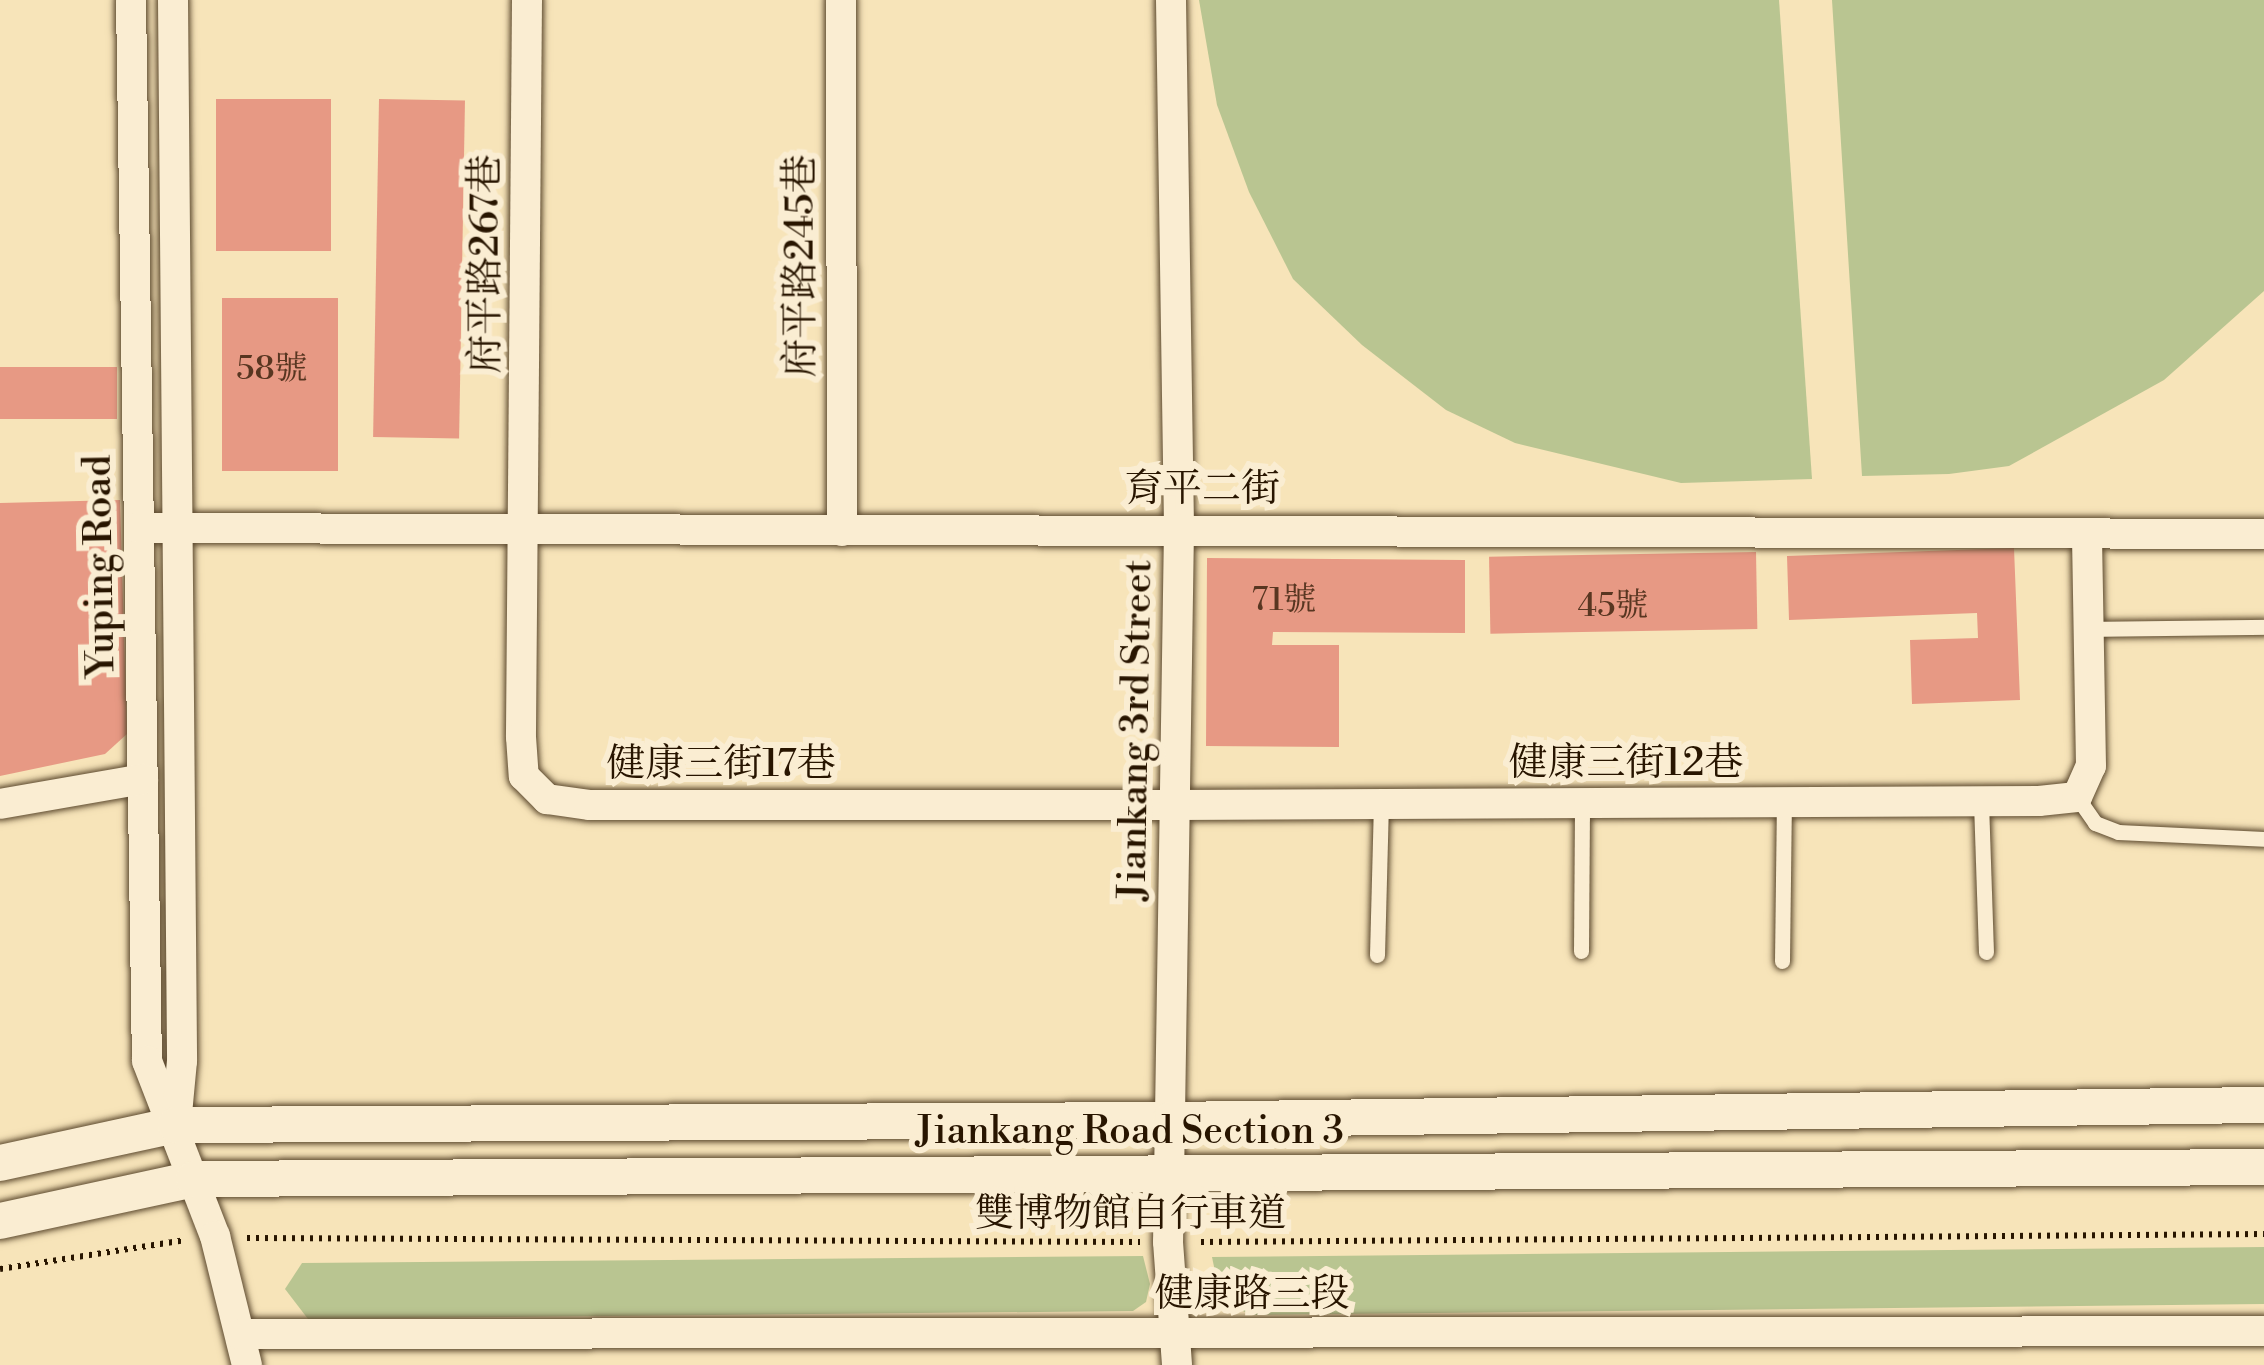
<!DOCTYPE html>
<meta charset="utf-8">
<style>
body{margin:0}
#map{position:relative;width:2264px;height:1365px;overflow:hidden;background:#f7e4b9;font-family:"Libre Bodoni","Noto Serif TC",serif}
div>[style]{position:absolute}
.green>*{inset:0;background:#b9c591}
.building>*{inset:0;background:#e79984;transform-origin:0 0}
.path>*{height:6px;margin-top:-3px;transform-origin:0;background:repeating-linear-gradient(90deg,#281500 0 3px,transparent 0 9px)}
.roads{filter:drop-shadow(0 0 3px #5c492e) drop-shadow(0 0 3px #5c492e)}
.service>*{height:15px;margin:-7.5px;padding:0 7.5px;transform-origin:7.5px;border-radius:7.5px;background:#faedd2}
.minor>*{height:30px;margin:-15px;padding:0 15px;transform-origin:15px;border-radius:15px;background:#faedd2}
.tertiary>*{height:36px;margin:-18px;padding:0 18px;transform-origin:18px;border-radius:18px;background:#faedd2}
span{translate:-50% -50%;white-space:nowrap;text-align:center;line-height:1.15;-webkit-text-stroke:12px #faedd2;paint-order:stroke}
.number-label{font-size:33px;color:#583621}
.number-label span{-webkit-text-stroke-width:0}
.street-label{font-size:39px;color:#281500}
</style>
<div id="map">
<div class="green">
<div style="clip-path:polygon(1199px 0,1779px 0,1812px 479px,1681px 483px,1515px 443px,1446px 410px,1362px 345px,1293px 279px,1249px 192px,1217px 105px)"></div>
<div style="clip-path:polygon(1832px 0,2264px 0,2264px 291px,2164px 380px,2009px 466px,1949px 474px,1862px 476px)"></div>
<div style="clip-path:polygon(2264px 1247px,2264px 1304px,1251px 1315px,1221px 1300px,1212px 1257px)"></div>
<div style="clip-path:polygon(1143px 1256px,1150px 1284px,1146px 1302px,1133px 1311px,308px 1319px,285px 1289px,302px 1263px)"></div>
</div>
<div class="building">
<div style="left:331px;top:99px;width:152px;height:115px;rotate:90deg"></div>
<div style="left:379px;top:99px;width:86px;height:338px;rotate:1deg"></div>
<div style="left:222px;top:298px;width:116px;height:173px"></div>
<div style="left:117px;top:367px;width:52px;height:117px;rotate:90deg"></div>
<div style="clip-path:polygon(120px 500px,127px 734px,105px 754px,0 776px,0 503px)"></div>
<div style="clip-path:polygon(2014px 548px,2020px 700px,1912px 704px,1910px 640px,1978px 638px,1977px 613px,1789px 620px,1787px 556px)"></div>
<div style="left:1756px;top:552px;width:77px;height:267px;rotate:89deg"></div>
<div style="clip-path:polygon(1207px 558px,1465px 560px,1465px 633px,1273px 632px,1272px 645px,1339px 645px,1339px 747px,1206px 746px)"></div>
</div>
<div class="path">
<div style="left:247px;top:1238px;width:893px;rotate:0.26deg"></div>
<div style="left:1201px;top:1242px;width:1063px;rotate:-0.43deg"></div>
<div style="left:0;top:1269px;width:188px;rotate:-8.9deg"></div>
</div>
<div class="roads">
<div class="service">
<div style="left:2089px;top:629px;width:175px;rotate:-0.7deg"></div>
<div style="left:2077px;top:797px;width:32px;rotate:55deg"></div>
<div style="left:2095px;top:823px;width:25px;rotate:21deg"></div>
<div style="left:2118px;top:832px;width:146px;rotate:2.7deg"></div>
<div style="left:1981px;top:802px;width:150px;rotate:88.1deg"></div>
<div style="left:1581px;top:951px;width:148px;rotate:-89.6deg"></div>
<div style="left:1377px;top:955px;width:151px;rotate:-88.5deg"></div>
<div style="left:1782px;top:961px;width:159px;rotate:-89.3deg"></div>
</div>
<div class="minor">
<div style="left:131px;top:0;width:1061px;rotate:89.14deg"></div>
<div style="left:147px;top:1061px;width:188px;rotate:68.8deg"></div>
<div style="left:215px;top:1236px;width:133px;rotate:76.1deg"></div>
<div style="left:173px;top:0;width:1061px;rotate:89.51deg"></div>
<div style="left:182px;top:1061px;width:64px;rotate:95.4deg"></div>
<div style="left:527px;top:0;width:737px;rotate:90.47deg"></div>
<div style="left:521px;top:737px;width:39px;rotate:86deg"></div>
<div style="left:524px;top:776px;width:33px;rotate:45deg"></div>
<div style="left:547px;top:799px;width:42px;rotate:8.1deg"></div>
<div style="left:589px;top:805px;width:586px"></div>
<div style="left:1175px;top:805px;width:864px;rotate:-0.27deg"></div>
<div style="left:2039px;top:801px;width:38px;rotate:-6deg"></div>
<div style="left:2077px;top:797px;width:34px;rotate:-66deg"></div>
<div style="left:2091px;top:766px;width:233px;rotate:-91deg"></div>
<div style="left:841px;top:0;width:531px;rotate:89.89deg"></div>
<div style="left:1171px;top:0;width:529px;rotate:89.13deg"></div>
<div style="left:1179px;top:529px;width:713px;rotate:90.88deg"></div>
<div style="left:1168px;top:1242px;width:123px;rotate:85.8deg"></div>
<div style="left:139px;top:528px;width:2125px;rotate:0.16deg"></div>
<div style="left:0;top:804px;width:145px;rotate:-9.9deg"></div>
<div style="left:240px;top:1334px;width:2024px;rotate:-0.08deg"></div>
</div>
<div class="tertiary">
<div style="left:0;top:1163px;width:180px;rotate:-12.2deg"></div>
<div style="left:176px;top:1125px;width:995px;rotate:-0.29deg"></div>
<div style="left:1171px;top:1120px;width:1093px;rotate:-0.79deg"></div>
<div style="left:0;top:1221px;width:198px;rotate:-12.2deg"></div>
<div style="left:194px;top:1179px;width:2070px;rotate:-0.33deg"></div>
</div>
</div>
<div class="number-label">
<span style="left:272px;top:370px">58號</span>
<span style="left:1284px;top:601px">71號</span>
<span style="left:1613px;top:607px">45號</span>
</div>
<div class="street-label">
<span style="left:487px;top:264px;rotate:-90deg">府平路267巷</span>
<span style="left:802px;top:266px;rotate:-90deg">府平路245巷</span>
<span style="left:1202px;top:490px">育平二街</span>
<span style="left:101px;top:566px;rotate:-91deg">Yuping Road</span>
<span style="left:1137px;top:730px;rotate:-89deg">Jiankang 3rd Street</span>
<span style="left:1626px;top:764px">健康三街12巷</span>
<span style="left:721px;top:765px">健康三街17巷</span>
<span style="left:1130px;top:1132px">Jiankang Road Section 3</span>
<span style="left:1131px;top:1215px">雙博物館自行車道</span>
<span style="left:1252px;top:1295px">健康路三段</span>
</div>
</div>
